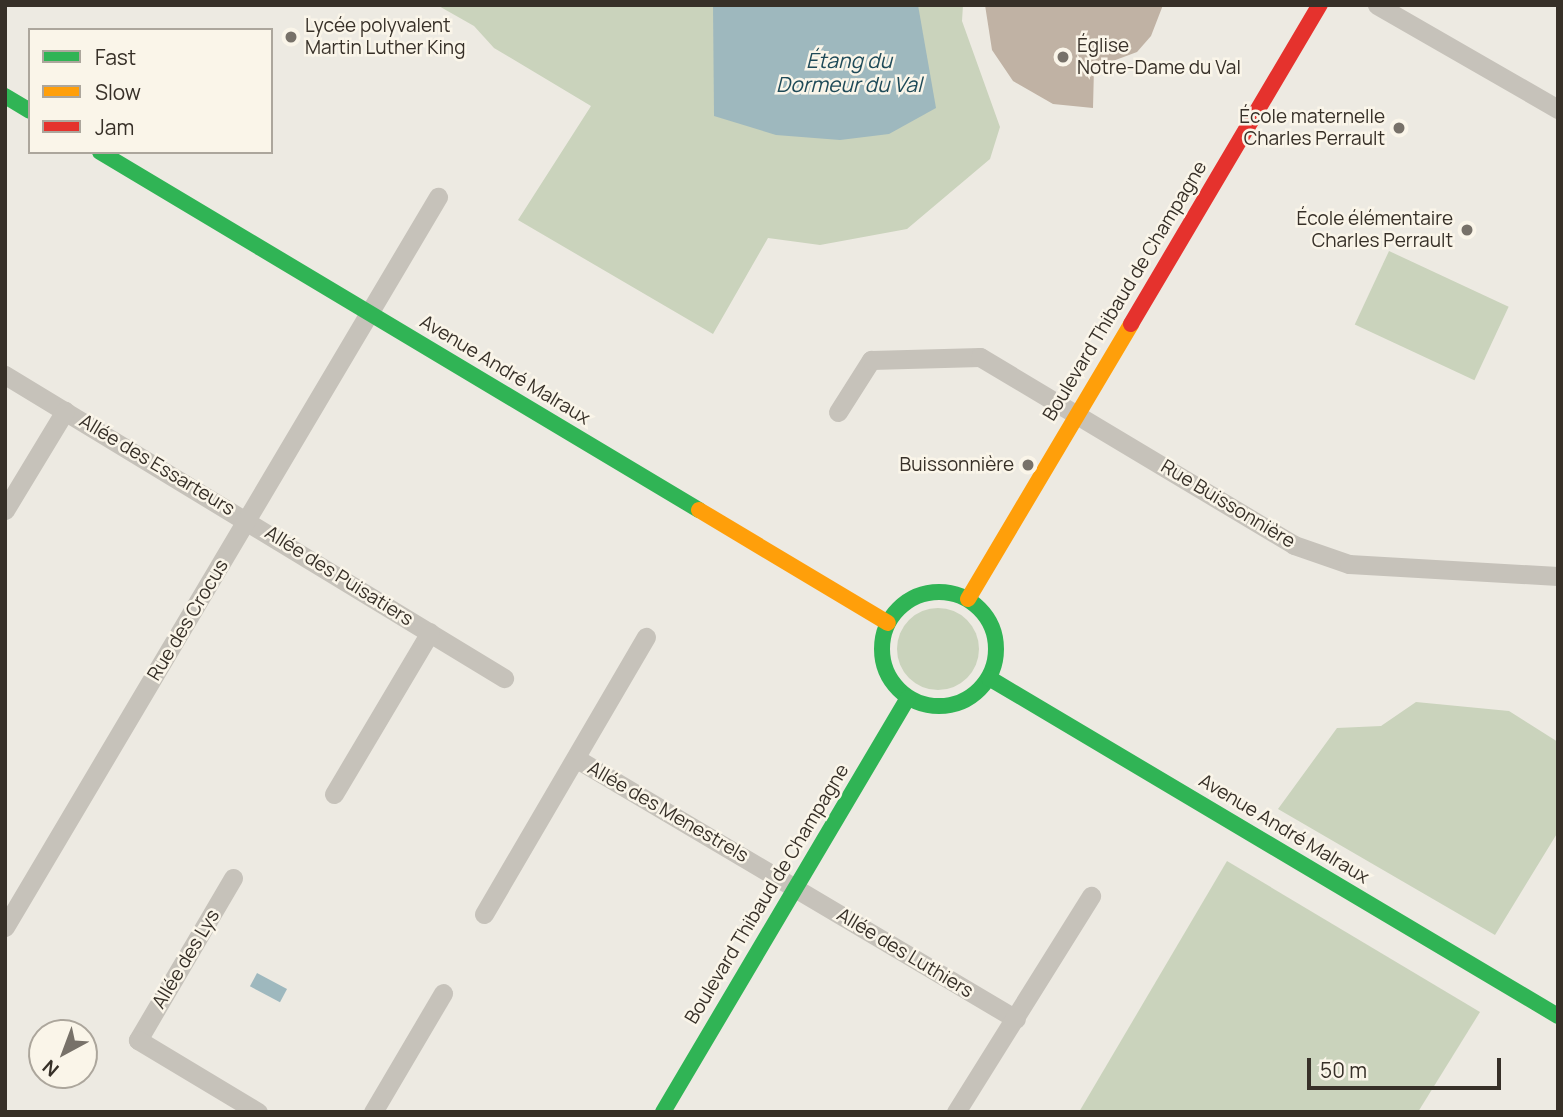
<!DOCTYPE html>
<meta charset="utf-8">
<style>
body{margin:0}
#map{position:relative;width:1563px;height:1117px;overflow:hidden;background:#edeae2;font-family:Manrope,sans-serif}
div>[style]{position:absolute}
.green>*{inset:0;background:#cad3bc;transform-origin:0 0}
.round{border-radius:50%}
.water>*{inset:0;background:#9eb8be;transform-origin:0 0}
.building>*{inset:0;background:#c0b2a4}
.street>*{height:19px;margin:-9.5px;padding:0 9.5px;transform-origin:9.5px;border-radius:9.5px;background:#c6c2ba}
.fast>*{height:16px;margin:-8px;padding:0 8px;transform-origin:8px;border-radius:8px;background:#30b455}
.fast>.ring{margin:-8px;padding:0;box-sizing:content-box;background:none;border:16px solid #30b455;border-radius:50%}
.slow>*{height:16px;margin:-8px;padding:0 8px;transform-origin:8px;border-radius:8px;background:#ff9f0a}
.jam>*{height:16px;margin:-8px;padding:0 8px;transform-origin:8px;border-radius:8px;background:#e5322d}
.dots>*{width:19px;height:19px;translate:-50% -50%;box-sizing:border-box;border:4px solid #faf5e9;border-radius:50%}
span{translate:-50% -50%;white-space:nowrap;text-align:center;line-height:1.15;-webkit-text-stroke:5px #faf5e9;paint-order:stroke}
.poi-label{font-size:19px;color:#373028}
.left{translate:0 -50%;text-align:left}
.right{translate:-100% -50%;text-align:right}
.street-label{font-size:19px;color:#373028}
.water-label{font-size:21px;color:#1e4a58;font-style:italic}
.frame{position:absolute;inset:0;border:7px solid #373028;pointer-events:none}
.legend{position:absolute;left:28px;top:28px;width:245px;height:126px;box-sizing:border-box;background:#faf5e9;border:2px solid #aca69c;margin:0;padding:9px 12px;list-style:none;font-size:21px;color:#373028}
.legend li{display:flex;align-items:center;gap:14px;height:35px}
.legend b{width:35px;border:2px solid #aca69c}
.north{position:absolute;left:28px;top:1019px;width:70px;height:70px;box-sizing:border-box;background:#faf5e9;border:2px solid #aca69c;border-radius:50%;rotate:221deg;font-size:19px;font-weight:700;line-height:28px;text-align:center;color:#373028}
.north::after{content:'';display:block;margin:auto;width:24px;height:32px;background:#777169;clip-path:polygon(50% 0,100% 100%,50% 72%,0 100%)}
.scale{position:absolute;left:1307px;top:1058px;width:194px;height:32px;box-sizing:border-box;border:4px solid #373028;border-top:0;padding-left:9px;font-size:21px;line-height:24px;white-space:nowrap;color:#373028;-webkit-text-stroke:5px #faf5e9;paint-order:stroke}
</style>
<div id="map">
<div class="green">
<div style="clip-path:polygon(437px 5px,963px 5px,962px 21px,1000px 127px,990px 159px,907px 229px,820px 245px,768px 238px,713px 334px,518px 220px,591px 106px,494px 48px,474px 26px)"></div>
<div style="left:1389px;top:251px;width:132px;height:81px;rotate:25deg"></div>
<div class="round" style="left:897px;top:608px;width:82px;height:82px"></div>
<div style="clip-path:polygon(1416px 702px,1509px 711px,1558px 742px,1558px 832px,1495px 935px,1278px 809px,1337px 728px,1381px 726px)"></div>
<div style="clip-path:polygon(1227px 861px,1480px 1012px,1418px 1112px,1079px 1112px)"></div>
</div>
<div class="water">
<div style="clip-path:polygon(713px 5px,918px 5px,936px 108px,889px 134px,840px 140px,776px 135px,714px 116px)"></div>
<div style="left:257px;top:973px;width:34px;height:15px;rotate:28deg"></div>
</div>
<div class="building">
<div style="clip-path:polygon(985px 5px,1163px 5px,1151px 36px,1137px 52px,1094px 68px,1093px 108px,1053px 104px,1013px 81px,992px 50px)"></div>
</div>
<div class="street">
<div style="left:1377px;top:5px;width:209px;rotate:29.9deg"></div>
<div style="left:5px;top:375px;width:584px;rotate:31.27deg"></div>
<div style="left:838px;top:412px;width:62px;rotate:-57.6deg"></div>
<div style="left:871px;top:360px;width:109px;rotate:-1.6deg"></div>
<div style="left:980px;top:357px;width:366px;rotate:30.9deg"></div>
<div style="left:1294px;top:545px;width:58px;rotate:19.1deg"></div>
<div style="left:1349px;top:564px;width:209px;rotate:3.3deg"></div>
<div style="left:5px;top:510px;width:116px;rotate:-58.8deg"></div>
<div style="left:577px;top:759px;width:510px;rotate:30.64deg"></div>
<div style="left:334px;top:794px;width:188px;rotate:-59.3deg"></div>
<div style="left:233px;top:878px;width:188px;rotate:120.4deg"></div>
<div style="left:138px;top:1040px;width:140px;rotate:31deg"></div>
<div style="left:484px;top:914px;width:321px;rotate:-59.7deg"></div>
<div style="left:5px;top:927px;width:849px;rotate:-59.33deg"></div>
<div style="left:373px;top:1112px;width:138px;rotate:-59.5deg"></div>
<div style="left:956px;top:1112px;width:255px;rotate:-58deg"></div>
</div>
<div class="fast">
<div style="left:5px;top:96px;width:29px;rotate:31deg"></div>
<div style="left:100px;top:152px;width:698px;rotate:30.87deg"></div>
<div class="ring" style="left:882px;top:592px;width:98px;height:98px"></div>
<div style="left:989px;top:678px;width:662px;rotate:30.71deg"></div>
<div style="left:663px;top:1112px;width:481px;rotate:-59.4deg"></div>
</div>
<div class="slow">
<div style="left:699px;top:510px;width:220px;rotate:30.9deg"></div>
<div style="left:968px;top:599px;width:320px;rotate:-59.3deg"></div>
</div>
<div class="jam">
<div style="left:1131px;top:324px;width:371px;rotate:-59.4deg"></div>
</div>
<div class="dots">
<div style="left:291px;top:37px;background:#777169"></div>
<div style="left:1063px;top:57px;background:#777169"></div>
<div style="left:1399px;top:128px;background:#777169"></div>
<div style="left:1467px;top:230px;background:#777169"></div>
<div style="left:1028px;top:465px;background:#777169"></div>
</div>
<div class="poi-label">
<span class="left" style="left:305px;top:37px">Lycée polyvalent<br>Martin Luther King</span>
<span class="left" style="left:1077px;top:57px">Église<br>Notre-Dame du Val</span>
<span class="right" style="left:1385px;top:128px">École maternelle<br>Charles Perrault</span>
<span class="right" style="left:1453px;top:230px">École élémentaire<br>Charles Perrault</span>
<span class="right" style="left:1014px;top:465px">Buissonnière</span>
</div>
<div class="street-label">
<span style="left:1125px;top:291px;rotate:-59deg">Boulevard Thibaud de Champagne</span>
<span style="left:505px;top:370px;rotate:31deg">Avenue André Malraux</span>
<span style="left:157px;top:465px;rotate:31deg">Allée des Essarteurs</span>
<span style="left:1228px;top:504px;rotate:31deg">Rue Buissonnière</span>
<span style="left:339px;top:576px;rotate:32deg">Allée des Puisatiers</span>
<span style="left:188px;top:620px;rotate:-59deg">Rue des Crocus</span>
<span style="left:668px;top:812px;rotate:30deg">Allée des Menestrels</span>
<span style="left:1284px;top:829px;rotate:31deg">Avenue André Malraux</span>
<span style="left:767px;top:894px;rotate:-59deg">Boulevard Thibaud de Champagne</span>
<span style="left:905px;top:953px;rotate:31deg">Allée des Luthiers</span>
<span style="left:186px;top:959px;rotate:-59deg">Allée des Lys</span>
</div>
<div class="water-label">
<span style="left:849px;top:72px">Étang du<br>Dormeur du Val</span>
</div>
<div class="frame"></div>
<ul class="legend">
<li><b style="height:9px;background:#30b455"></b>Fast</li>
<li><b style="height:9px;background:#ff9f0a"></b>Slow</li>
<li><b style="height:9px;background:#e5322d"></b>Jam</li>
</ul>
<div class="north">N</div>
<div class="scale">50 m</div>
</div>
